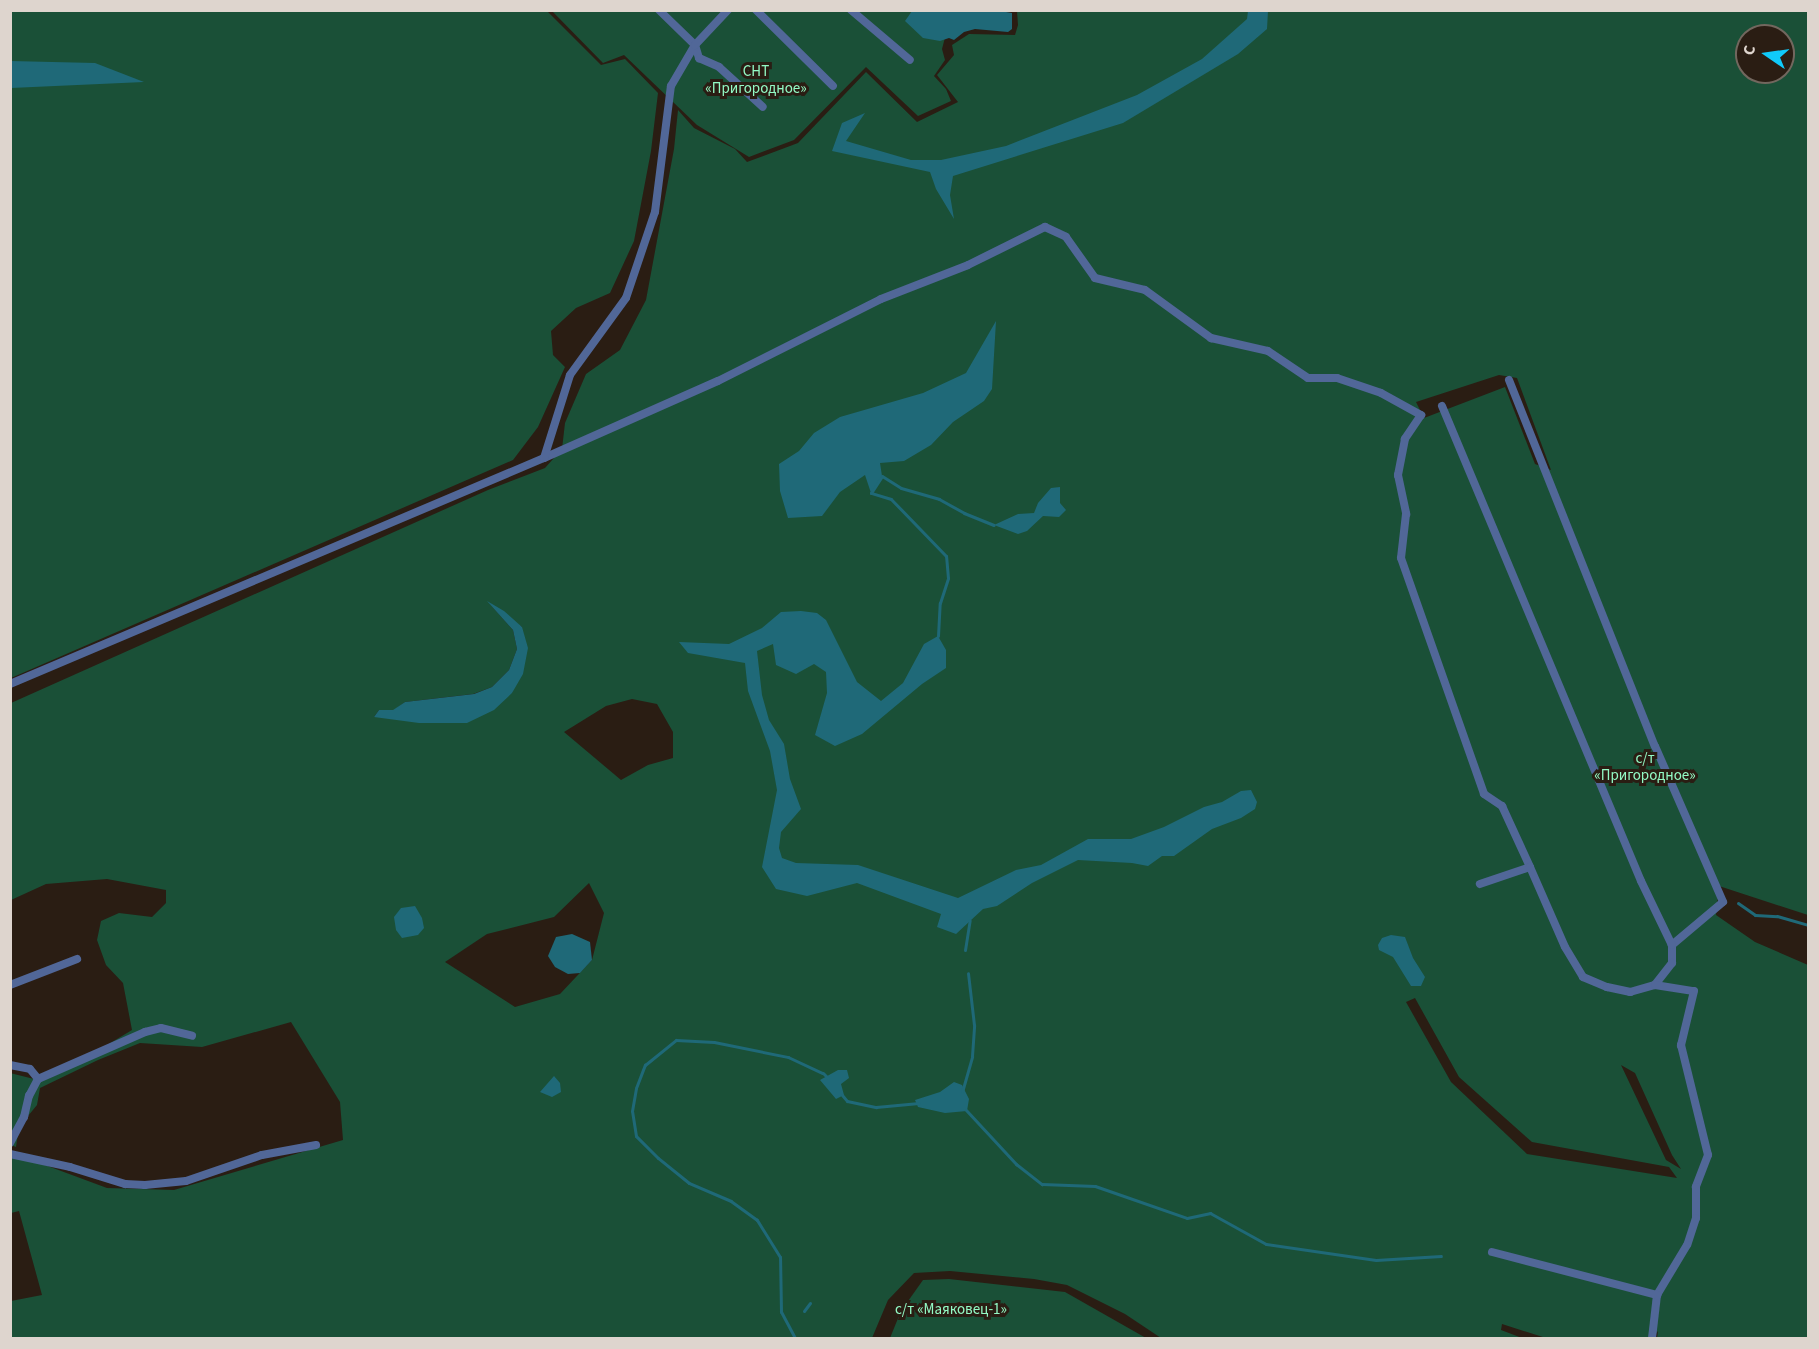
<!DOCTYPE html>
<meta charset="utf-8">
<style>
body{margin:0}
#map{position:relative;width:1819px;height:1349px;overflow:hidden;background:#2a1d13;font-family:"Source Sans 3",sans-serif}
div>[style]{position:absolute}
.green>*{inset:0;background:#1a5037}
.water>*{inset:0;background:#1f6978}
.stream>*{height:3px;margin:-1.5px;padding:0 1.5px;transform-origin:1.5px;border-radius:1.5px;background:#1f6978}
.street>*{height:8px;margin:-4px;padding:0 4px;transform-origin:4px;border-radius:4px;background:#516798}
span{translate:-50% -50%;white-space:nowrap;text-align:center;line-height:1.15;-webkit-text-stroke:6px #2a1d13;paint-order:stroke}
.park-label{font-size:15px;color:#93fac5}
.frame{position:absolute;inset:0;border:12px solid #ded5ce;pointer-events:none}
.north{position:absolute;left:1735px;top:24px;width:60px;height:60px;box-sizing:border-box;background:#2a1d13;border:2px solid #72675e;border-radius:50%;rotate:283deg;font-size:16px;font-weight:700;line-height:24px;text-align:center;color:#ded5ce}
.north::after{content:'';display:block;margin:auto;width:21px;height:27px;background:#10cafa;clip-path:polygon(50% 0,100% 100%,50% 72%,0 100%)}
</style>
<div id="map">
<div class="green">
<div style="clip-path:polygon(11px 11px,547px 11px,601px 65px,625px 59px,658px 93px,651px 151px,634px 241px,610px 293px,576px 308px,551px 331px,553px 355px,565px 367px,538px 427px,513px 460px,11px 678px)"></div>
<div style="clip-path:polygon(552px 11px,952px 11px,942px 49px,945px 60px,934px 76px,946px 89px,951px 101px,918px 116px,866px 67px,794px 140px,749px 157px,697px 125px,624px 55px,603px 63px)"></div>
<div style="clip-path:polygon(evenodd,1017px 11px,1808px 11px,1808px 915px,1719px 886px,1716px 915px,1755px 942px,1808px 965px,1808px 1338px,1657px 1338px,1658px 1331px,1653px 1338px,1546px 1338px,1502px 1324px,1501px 1330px,1522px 1338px,1161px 1338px,1125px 1314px,1067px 1285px,1034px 1279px,950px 1271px,914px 1273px,888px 1300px,872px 1338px,11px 1338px,11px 1301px,42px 1295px,19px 1211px,11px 1213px,11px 1157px,18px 1155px,107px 1188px,174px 1190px,343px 1140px,340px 1102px,291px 1022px,202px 1047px,140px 1043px,98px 1060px,40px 1088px,37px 1105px,19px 1127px,16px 1147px,11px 1145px,10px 1073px,34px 1079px,82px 1060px,132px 1030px,123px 983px,106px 965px,97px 940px,101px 921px,119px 913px,152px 917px,166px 903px,166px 890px,107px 879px,46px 884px,11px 900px,11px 703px,488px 490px,545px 468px,562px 449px,565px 423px,586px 374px,620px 350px,646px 300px,674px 149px,678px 110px,694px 128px,735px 149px,747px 162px,798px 143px,866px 72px,917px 122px,958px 102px,937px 75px,954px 55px,952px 45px,969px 34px,1015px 35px,1018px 25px,1017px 11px,1747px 36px,1783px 36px,1783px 72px,1747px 72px,1747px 36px,1017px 11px,1499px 375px,1517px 378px,1551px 470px,1535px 464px,1505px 387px,1424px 418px,1416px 402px,1499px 375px,1017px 11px,489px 603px,522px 627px,512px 693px,374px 717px,379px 710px,394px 710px,405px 702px,473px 694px,492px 687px,509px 670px,517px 649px,513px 630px,489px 603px,1017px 11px,632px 699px,657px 704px,673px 732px,673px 758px,648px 765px,621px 780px,564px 732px,606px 706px,632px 699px,1017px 11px,589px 883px,604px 913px,592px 960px,560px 994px,515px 1007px,445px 962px,487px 934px,554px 917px,589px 883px,1017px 11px,1415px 998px,1459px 1077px,1532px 1142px,1669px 1167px,1677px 1178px,1527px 1154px,1451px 1082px,1406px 1002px,1415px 998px,1017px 11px,1621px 1065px,1635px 1073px,1672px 1155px,1681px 1169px,1666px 1160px,1621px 1065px)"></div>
<div style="clip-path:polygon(949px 1279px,1065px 1292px,1146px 1338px,890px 1338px,901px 1311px,923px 1280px)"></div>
</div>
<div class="water">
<div style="clip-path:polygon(994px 10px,1012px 13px,1012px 29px,1008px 32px,975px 29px,964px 32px,954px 40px,949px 38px,940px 41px,923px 38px,905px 21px,912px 11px)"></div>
<div style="clip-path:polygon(1248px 11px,1268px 11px,1267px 29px,1238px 54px,1123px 123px,953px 176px,950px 195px,954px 219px,936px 189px,930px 172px,832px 151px,842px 123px,865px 113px,846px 141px,911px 160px,941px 160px,1006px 146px,1137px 95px,1202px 59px,1247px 19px)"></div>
<div style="clip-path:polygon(10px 61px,95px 63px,144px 82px,11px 88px)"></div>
<div style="clip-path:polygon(996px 321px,992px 389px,984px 401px,953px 422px,931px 445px,904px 461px,880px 463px,882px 476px,871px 493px,865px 475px,840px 492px,822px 516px,788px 518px,780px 491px,779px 464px,799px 451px,814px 433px,840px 417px,923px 393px,966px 373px)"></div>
<div style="clip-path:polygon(1060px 487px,1060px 503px,1066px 510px,1059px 517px,1043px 516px,1027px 531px,1018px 534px,994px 525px,1018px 514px,1034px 513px,1038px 503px,1051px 488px)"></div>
<div style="clip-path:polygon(487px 601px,504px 611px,522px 627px,528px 648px,523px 674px,512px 693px,494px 710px,467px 723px,419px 723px,374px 717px,379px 710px,393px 710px,405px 702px,474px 694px,492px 687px,509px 670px,517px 649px,513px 630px)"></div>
<div style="clip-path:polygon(801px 611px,817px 613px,826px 620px,857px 682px,881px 701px,903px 683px,924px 644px,938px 636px,946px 650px,946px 668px,922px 684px,862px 734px,835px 746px,815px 735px,827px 693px,826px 672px,814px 664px,796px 674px,776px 665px,773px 644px,757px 651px,762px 695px,769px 720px,784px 744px,790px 779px,801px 809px,781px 832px,779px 848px,782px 858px,796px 863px,858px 865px,958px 898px,1016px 870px,1041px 865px,1088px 839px,1131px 839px,1164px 827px,1204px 807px,1222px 802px,1241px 791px,1251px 790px,1257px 802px,1255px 809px,1241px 818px,1212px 829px,1174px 856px,1162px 856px,1148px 866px,1132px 863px,1078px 860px,1032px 883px,997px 906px,983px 909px,956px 934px,937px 927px,941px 914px,857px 883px,807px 896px,776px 889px,762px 867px,777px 790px,770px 751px,748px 691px,745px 663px,688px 653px,679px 642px,729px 644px,762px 628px,781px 612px)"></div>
<div style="clip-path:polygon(415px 906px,422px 918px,424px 928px,418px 935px,402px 938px,396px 930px,394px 917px,401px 908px)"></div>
<div style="clip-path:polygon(572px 934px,590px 942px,592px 960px,580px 973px,568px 974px,555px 967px,548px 956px,556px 937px)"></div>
<div style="clip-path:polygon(1391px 935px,1405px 937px,1413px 958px,1425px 977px,1421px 986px,1411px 986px,1393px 957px,1379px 950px,1378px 945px,1382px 938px)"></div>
<div style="clip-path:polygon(838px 1070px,847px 1070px,849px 1078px,841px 1084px,844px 1095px,836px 1099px,820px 1080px)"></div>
<div style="clip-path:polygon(554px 1076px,560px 1083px,561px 1092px,552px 1097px,540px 1092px)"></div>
<div style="clip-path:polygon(954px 1082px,962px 1085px,969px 1099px,967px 1111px,945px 1113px,918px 1107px,915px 1100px,940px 1092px)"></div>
</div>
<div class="stream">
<div style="left:938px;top:636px;width:33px;rotate:-87deg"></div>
<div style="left:940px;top:603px;width:26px;rotate:-72deg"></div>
<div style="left:948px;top:578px;width:22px;rotate:-95deg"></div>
<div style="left:946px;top:556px;width:79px;rotate:-134deg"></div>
<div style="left:891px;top:499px;width:21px;rotate:-163deg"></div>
<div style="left:871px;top:493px;width:20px;rotate:-57deg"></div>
<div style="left:882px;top:476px;width:22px;rotate:32deg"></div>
<div style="left:901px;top:488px;width:40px;rotate:16deg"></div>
<div style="left:939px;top:499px;width:29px;rotate:29deg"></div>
<div style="left:964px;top:513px;width:32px;rotate:22deg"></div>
<div style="left:1738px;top:903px;width:21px;rotate:35deg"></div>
<div style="left:1755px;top:915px;width:22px;rotate:3deg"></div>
<div style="left:1777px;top:916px;width:32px;rotate:16deg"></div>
<div style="left:965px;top:950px;width:30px;rotate:-81deg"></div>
<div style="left:962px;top:1092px;width:37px;rotate:-74deg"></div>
<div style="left:972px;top:1056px;width:31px;rotate:-86deg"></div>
<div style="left:974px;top:1025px;width:52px;rotate:-96.6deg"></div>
<div style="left:842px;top:1095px;width:8px;rotate:50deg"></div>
<div style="left:847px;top:1101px;width:30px;rotate:12deg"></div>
<div style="left:876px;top:1107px;width:43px;rotate:-5.3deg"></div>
<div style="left:966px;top:1110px;width:74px;rotate:47.2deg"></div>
<div style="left:1016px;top:1164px;width:33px;rotate:38deg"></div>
<div style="left:1042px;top:1184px;width:53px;rotate:2.2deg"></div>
<div style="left:1095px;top:1186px;width:97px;rotate:19.2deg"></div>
<div style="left:1187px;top:1218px;width:24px;rotate:-12deg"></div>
<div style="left:1210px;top:1213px;width:64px;rotate:29deg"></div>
<div style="left:1266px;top:1244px;width:111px;rotate:8.3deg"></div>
<div style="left:1376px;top:1260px;width:65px;rotate:-3.5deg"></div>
<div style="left:804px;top:1311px;width:10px;rotate:-53deg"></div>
<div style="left:795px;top:1338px;width:30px;rotate:-118deg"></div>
<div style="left:781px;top:1312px;width:55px;rotate:-91deg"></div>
<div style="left:780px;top:1257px;width:44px;rotate:-121.9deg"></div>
<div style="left:757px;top:1220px;width:32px;rotate:-144deg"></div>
<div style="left:731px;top:1201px;width:46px;rotate:-156.8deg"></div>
<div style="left:689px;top:1183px;width:40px;rotate:-141deg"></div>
<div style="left:658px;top:1158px;width:31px;rotate:-135deg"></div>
<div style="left:636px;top:1136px;width:25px;rotate:-99deg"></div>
<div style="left:632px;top:1111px;width:23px;rotate:-80deg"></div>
<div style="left:636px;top:1088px;width:25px;rotate:-69deg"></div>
<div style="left:645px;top:1065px;width:40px;rotate:-39deg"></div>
<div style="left:676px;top:1040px;width:38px;rotate:3deg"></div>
<div style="left:714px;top:1042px;width:76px;rotate:11.5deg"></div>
<div style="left:788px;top:1057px;width:38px;rotate:25deg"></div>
<div style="left:823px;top:1073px;width:7px;rotate:45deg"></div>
</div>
<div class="street">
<div style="left:659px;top:10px;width:50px;rotate:44.2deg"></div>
<div style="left:695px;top:45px;width:14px;rotate:73deg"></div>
<div style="left:699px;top:58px;width:22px;rotate:24deg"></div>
<div style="left:719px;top:67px;width:59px;rotate:42.3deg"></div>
<div style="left:756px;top:10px;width:108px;rotate:44.6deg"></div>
<div style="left:851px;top:10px;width:77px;rotate:40.3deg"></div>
<div style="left:1509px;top:380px;width:394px;rotate:68.3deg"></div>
<div style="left:1655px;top:746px;width:170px;rotate:66.4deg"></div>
<div style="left:1723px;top:902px;width:67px;rotate:139.9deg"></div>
<div style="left:1672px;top:945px;width:18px;rotate:90deg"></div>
<div style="left:1672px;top:963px;width:28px;rotate:128deg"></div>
<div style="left:1442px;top:406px;width:515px;rotate:67.27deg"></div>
<div style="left:1641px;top:881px;width:71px;rotate:64.2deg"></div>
<div style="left:544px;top:458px;width:190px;rotate:-23.9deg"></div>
<div style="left:718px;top:381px;width:182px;rotate:-26.7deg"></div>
<div style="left:881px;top:299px;width:93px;rotate:-21.3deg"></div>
<div style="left:968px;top:265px;width:86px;rotate:-26.3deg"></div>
<div style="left:1045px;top:227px;width:23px;rotate:25deg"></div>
<div style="left:1066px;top:237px;width:50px;rotate:54.7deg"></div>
<div style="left:1095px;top:278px;width:51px;rotate:13.5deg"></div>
<div style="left:1145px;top:290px;width:82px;rotate:36deg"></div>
<div style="left:1211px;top:338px;width:58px;rotate:12.8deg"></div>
<div style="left:1268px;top:351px;width:48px;rotate:34deg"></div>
<div style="left:1308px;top:378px;width:29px"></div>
<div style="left:1337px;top:378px;width:46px;rotate:18.8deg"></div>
<div style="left:1381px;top:393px;width:46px;rotate:28.8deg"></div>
<div style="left:1421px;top:415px;width:29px;rotate:124deg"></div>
<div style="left:1405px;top:439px;width:37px;rotate:101deg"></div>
<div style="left:1398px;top:475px;width:40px;rotate:78deg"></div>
<div style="left:1406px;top:514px;width:44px;rotate:96.5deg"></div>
<div style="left:1401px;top:558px;width:250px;rotate:70.6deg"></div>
<div style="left:1484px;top:794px;width:22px;rotate:34deg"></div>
<div style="left:1502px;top:806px;width:67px;rotate:65.3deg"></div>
<div style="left:1530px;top:867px;width:53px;rotate:161.2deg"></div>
<div style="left:10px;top:684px;width:580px;rotate:-22.94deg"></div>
<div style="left:544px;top:458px;width:87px;rotate:-72.6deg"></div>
<div style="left:570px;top:375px;width:95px;rotate:-54deg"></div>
<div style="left:626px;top:298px;width:91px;rotate:-71.4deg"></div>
<div style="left:655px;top:212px;width:127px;rotate:-82.8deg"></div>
<div style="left:671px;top:86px;width:48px;rotate:-59.7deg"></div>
<div style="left:695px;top:45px;width:48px;rotate:-46.7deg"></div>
<div style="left:1530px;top:867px;width:87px;rotate:66.4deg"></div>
<div style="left:1565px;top:947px;width:35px;rotate:59deg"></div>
<div style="left:1583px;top:977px;width:26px;rotate:23deg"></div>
<div style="left:1607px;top:987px;width:24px;rotate:12deg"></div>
<div style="left:1630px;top:992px;width:26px;rotate:-16deg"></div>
<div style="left:1655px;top:985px;width:39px;rotate:9deg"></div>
<div style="left:1694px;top:991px;width:56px;rotate:103.5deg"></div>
<div style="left:1681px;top:1045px;width:113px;rotate:76.2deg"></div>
<div style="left:1708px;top:1155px;width:34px;rotate:111deg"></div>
<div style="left:1696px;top:1187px;width:31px;rotate:90deg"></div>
<div style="left:1696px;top:1218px;width:28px;rotate:108deg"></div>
<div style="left:1687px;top:1245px;width:58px;rotate:121deg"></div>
<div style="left:1657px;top:1295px;width:43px;rotate:96.6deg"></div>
<div style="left:10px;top:985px;width:72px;rotate:-21.2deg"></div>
<div style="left:10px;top:1065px;width:20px;rotate:11deg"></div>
<div style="left:30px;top:1069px;width:13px;rotate:51deg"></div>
<div style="left:10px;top:1143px;width:30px;rotate:-62deg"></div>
<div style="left:24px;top:1117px;width:22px;rotate:-77deg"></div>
<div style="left:29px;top:1096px;width:19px;rotate:-62deg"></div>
<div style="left:38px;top:1079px;width:117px;rotate:-23.7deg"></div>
<div style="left:145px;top:1032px;width:16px;rotate:-14deg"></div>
<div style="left:161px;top:1028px;width:32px;rotate:14deg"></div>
<div style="left:10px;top:1154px;width:61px;rotate:12.2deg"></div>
<div style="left:70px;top:1167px;width:58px;rotate:17.2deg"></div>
<div style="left:125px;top:1184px;width:20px;rotate:3deg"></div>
<div style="left:145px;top:1185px;width:41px;rotate:-5.6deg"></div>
<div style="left:186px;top:1181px;width:80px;rotate:-18.9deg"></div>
<div style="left:262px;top:1155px;width:55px;rotate:-10.5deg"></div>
<div style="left:1492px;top:1252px;width:171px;rotate:14.6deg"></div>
</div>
<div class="park-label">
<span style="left:756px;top:80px">СНТ<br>«Пригородное»</span>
<span style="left:1645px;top:767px">с/т<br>«Пригородное»</span>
<span style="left:951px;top:1310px">с/т «Маяковец-1»</span>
</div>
<div class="frame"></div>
<div class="north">С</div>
</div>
